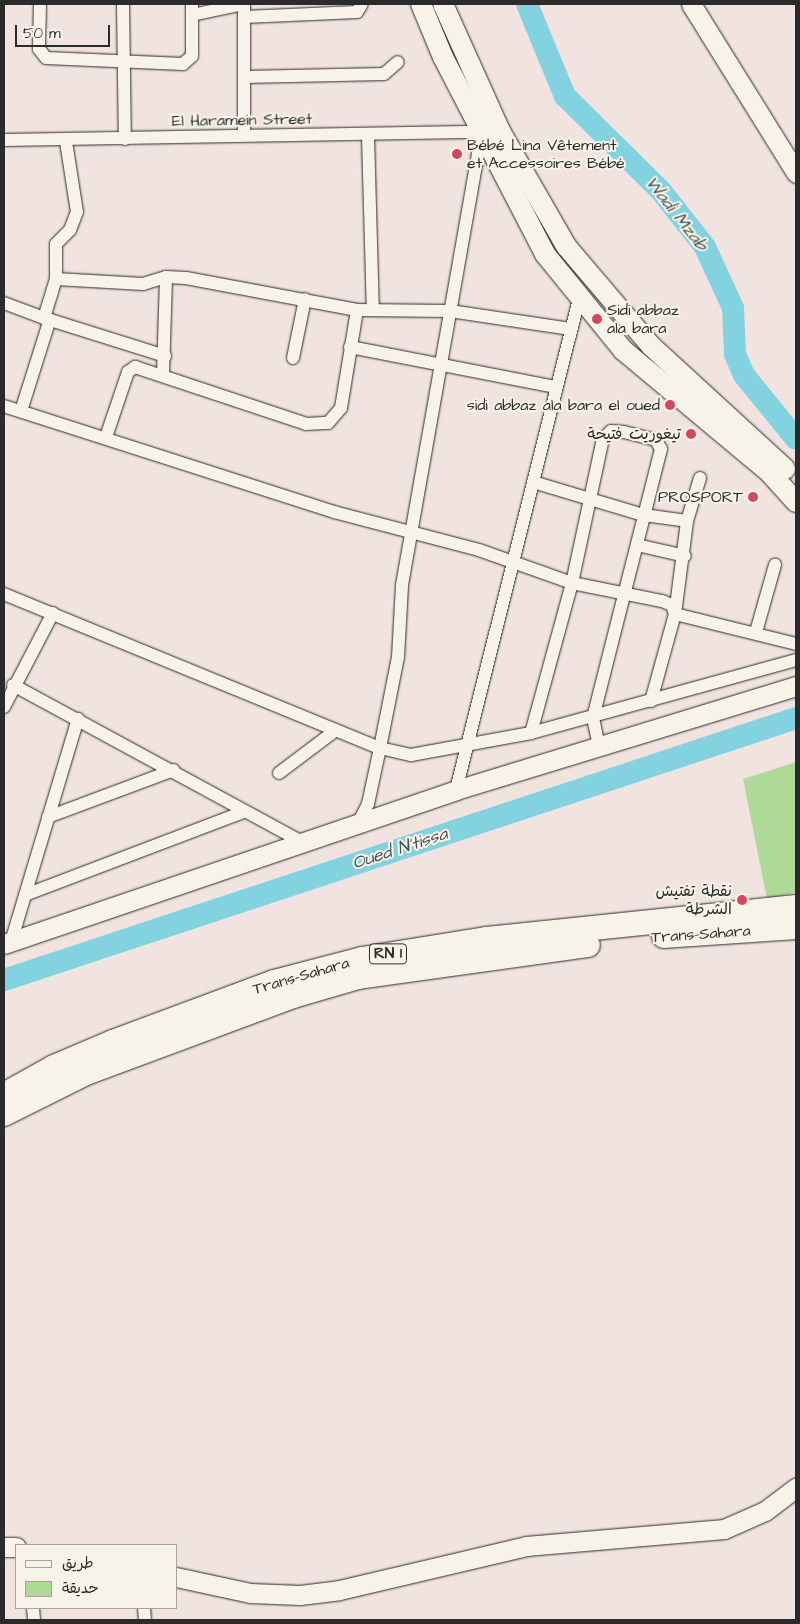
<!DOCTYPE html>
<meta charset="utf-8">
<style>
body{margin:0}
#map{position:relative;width:800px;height:1624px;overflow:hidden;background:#f1e3e0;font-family:"Architects Daughter","Playpen Sans Arabic",sans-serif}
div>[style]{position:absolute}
.green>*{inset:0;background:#afd997}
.river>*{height:22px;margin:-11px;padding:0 11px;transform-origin:11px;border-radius:11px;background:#83d2e0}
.roads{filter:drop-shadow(0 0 1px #2b2b2b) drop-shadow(0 0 1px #2b2b2b)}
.street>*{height:12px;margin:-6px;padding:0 6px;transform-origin:6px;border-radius:6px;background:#f7f3e8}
.secondary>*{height:19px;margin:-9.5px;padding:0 9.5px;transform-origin:9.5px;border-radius:9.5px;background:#f7f3e8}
.primary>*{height:20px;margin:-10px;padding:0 10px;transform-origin:10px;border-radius:10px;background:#f7f3e8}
.highway>*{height:24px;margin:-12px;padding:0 12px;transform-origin:12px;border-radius:12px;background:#f7f3e8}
.dots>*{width:14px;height:14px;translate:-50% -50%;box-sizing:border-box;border:2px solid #f7f3e8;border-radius:50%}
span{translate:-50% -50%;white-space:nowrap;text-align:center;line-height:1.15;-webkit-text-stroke:4px #f7f3e8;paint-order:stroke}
.shield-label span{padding:1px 4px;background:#f7f3e8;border:1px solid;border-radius:4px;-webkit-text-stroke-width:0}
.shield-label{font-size:15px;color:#2b2b2b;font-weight:700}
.street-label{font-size:16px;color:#2b2b2b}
.poi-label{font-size:16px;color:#2b2b2b}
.left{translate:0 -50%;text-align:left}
.right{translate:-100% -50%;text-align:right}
.water-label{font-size:18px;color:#415558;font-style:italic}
.frame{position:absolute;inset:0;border:5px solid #2b2b2b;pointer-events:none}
.legend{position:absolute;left:15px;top:1544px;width:162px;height:65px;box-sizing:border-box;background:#f7f3e8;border:1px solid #a5a39c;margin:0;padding:6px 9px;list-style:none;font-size:15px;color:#2b2b2b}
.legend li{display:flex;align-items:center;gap:10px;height:25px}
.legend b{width:25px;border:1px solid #a5a39c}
.scale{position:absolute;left:15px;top:25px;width:95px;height:22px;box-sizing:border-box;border:2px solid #2b2b2b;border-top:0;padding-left:6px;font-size:15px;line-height:18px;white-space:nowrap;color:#2b2b2b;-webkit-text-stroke:4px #f7f3e8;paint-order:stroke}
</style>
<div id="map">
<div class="green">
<div style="clip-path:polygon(796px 762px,796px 892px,767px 899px,743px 779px)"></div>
</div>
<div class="river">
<div style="left:527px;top:4px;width:100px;rotate:67.6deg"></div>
<div style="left:565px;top:96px;width:135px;rotate:44.7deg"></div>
<div style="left:661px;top:191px;width:71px;rotate:51.8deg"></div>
<div style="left:705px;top:247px;width:67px;rotate:65.3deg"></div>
<div style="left:733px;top:308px;width:46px;rotate:87.5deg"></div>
<div style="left:735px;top:354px;width:23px;rotate:67deg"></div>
<div style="left:744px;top:375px;width:82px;rotate:50.9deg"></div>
<div style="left:4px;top:980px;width:834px;rotate:-18.3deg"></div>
</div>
<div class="roads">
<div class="street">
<div style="left:40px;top:4px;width:45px;rotate:91.3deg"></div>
<div style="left:39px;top:49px;width:11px;rotate:52deg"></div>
<div style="left:46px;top:58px;width:137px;rotate:2.5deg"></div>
<div style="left:183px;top:64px;width:12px;rotate:-42deg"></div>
<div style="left:192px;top:56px;width:52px;rotate:-90deg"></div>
<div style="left:123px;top:4px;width:135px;rotate:89.2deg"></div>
<div style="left:244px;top:4px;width:131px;rotate:90deg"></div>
<div style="left:192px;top:15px;width:52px;rotate:-12.2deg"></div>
<div style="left:244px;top:17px;width:113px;rotate:-2.5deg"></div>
<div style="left:357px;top:12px;width:9px;rotate:-58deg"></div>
<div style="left:245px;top:77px;width:139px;rotate:-1.2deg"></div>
<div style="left:384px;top:74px;width:18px;rotate:-41deg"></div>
<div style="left:368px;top:136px;width:174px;rotate:88.4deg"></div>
<div style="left:4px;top:140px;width:477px;rotate:-1deg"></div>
<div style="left:494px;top:141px;width:21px;rotate:141deg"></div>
<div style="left:478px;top:154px;width:439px;rotate:100deg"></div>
<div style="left:402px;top:586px;width:71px;rotate:93.2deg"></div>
<div style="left:398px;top:657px;width:93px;rotate:101.2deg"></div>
<div style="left:380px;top:748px;width:32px;rotate:13deg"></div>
<div style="left:411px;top:755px;width:122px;rotate:-10.4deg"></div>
<div style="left:531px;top:733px;width:275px;rotate:-15.4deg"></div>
<div style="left:56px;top:279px;width:87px;rotate:3.3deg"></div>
<div style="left:143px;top:284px;width:24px;rotate:-17deg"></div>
<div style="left:166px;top:277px;width:20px;rotate:3deg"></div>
<div style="left:186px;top:278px;width:174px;rotate:10.6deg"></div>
<div style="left:357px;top:310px;width:93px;rotate:0.6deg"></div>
<div style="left:450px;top:311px;width:122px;rotate:8.5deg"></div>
<div style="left:4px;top:303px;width:43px;rotate:20.6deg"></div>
<div style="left:44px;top:318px;width:41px;rotate:-72.9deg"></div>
<div style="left:56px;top:279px;width:35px;rotate:-90deg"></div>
<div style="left:56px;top:244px;width:20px;rotate:-45deg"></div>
<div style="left:70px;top:230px;width:19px;rotate:-69deg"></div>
<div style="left:77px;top:212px;width:71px;rotate:-98.9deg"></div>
<div style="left:44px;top:318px;width:127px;rotate:17.4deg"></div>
<div style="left:350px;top:347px;width:210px;rotate:11deg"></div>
<div style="left:293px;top:358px;width:60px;rotate:-78.5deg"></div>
<div style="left:163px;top:374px;width:97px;rotate:-88.2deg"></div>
<div style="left:4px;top:406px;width:347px;rotate:17.8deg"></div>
<div style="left:334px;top:512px;width:150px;rotate:14.7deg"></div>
<div style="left:479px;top:550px;width:99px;rotate:19.5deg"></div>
<div style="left:572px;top:583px;width:92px;rotate:11.3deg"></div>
<div style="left:662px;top:601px;width:11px;rotate:22deg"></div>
<div style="left:672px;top:605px;width:9px;rotate:72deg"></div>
<div style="left:675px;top:614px;width:125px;rotate:13.9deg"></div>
<div style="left:21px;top:411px;width:96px;rotate:-72.5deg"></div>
<div style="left:106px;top:437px;width:69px;rotate:-71.3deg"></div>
<div style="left:128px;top:372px;width:9px;rotate:-36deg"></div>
<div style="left:135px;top:367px;width:180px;rotate:18.4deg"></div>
<div style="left:306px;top:424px;width:22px;rotate:-3deg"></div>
<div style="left:328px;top:423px;width:20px;rotate:-49deg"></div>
<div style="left:341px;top:408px;width:99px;rotate:-80.7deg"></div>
<div style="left:533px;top:482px;width:116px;rotate:16.6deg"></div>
<div style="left:644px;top:515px;width:43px;rotate:7.9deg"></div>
<div style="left:637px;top:545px;width:49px;rotate:12.9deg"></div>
<div style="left:4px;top:594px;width:406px;rotate:22.3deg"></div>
<div style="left:380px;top:748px;width:57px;rotate:102.1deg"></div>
<div style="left:368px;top:804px;width:25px;rotate:117deg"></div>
<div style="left:756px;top:632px;width:70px;rotate:-74.2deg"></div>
<div style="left:13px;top:685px;width:329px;rotate:28.5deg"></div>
<div style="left:651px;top:701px;width:90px;rotate:-74.6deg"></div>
<div style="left:675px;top:614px;width:94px;rotate:-82.6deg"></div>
<div style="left:687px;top:521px;width:45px;rotate:-73.2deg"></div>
<div style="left:4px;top:707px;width:106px;rotate:-62.5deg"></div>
<div style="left:531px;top:733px;width:156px;rotate:-74.7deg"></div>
<div style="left:572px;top:583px;width:147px;rotate:-77.9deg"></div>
<div style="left:603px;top:439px;width:11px;rotate:-45deg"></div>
<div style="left:611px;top:431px;width:13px;rotate:4deg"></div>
<div style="left:624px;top:432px;width:33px;rotate:14deg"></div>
<div style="left:656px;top:440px;width:10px;rotate:61deg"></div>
<div style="left:661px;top:449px;width:277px;rotate:104.2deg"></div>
<div style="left:593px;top:718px;width:30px;rotate:78deg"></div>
<div style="left:279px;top:773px;width:71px;rotate:-37deg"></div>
<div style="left:456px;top:790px;width:506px;rotate:-75.94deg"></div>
<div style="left:48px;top:817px;width:134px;rotate:-20.5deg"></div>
<div style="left:25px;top:895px;width:234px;rotate:-20.8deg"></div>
<div style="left:11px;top:942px;width:233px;rotate:-73.3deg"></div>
<div style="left:33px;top:1608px;width:12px;rotate:85deg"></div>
<div style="left:144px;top:1608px;width:12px;rotate:85deg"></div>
</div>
<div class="secondary">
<div style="left:691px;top:4px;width:199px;rotate:58.1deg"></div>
<div style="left:4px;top:944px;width:478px;rotate:-18.8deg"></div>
<div style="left:456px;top:790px;width:356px;rotate:-17deg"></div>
<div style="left:4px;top:1547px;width:12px"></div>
<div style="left:176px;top:1577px;width:76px;rotate:12.2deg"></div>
<div style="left:250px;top:1593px;width:50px;rotate:2.3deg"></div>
<div style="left:300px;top:1595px;width:39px;rotate:-7deg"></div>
<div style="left:339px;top:1590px;width:192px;rotate:-13.2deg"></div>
<div style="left:526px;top:1546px;width:199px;rotate:-4.9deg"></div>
<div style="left:724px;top:1529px;width:45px;rotate:-23.7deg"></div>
<div style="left:765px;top:1511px;width:39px;rotate:-37deg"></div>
</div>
<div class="primary">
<div style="left:421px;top:4px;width:57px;rotate:67.5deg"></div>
<div style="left:443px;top:57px;width:222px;rotate:62.6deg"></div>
<div style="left:545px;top:254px;width:124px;rotate:50.9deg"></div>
<div style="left:623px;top:350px;width:192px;rotate:39.9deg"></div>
<div style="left:770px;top:473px;width:39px;rotate:48deg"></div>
<div style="left:443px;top:4px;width:139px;rotate:65.8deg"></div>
<div style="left:500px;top:131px;width:133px;rotate:60.1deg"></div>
<div style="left:566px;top:246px;width:131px;rotate:49.6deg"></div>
<div style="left:651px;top:346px;width:182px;rotate:42.5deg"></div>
</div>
<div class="highway">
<div style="left:664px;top:936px;width:132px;rotate:-3.9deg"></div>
<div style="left:4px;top:1095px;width:57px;rotate:-29.2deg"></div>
<div style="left:54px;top:1067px;width:64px;rotate:-23deg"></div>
<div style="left:113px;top:1042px;width:172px;rotate:-20.4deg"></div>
<div style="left:274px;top:982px;width:91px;rotate:-14.6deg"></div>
<div style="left:362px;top:959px;width:127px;rotate:-9.1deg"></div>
<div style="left:487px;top:939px;width:311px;rotate:-5.9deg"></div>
<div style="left:4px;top:1114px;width:92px;rotate:-26.6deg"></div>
<div style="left:86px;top:1073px;width:221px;rotate:-20.4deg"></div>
<div style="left:293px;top:996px;width:68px;rotate:-16.3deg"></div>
<div style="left:358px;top:977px;width:232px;rotate:-7.9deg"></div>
</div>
</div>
<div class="dots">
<div style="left:457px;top:154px;background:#d1495b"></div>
<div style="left:597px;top:319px;background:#d1495b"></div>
<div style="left:670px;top:405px;background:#d1495b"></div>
<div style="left:691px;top:434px;background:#d1495b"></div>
<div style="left:753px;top:497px;background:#d1495b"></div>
<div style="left:742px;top:900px;background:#d1495b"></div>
</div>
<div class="shield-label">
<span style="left:388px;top:954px">RN 1</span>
</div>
<div class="street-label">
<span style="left:242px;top:120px;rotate:-1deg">El Haramein Street</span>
<span style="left:701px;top:934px;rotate:-4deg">Trans-Sahara</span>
<span style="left:301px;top:976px;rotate:-16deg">Trans-Sahara</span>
</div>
<div class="poi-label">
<span class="left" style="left:467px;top:154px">Bébé Lina Vêtement<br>et Accessoires Bébé</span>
<span class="left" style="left:607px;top:319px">Sidi abbaz<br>ala bara</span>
<span class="right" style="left:660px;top:405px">sidi abbaz ala bara el oued</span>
<span class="right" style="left:681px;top:434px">تيغوريت فتيحة</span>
<span class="right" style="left:743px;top:497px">PROSPORT</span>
<span class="right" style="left:732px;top:900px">نقطة تفتيش<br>الشرطة</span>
</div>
<div class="water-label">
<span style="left:676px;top:214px;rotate:52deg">Wadi Mzab</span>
<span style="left:400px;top:849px;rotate:-18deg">Oued N'tissa</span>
</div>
<div class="frame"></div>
<ul class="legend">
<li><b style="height:6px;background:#f7f3e8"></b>طريق</li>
<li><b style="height:14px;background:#afd997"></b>حديقة</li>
</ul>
<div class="scale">50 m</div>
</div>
